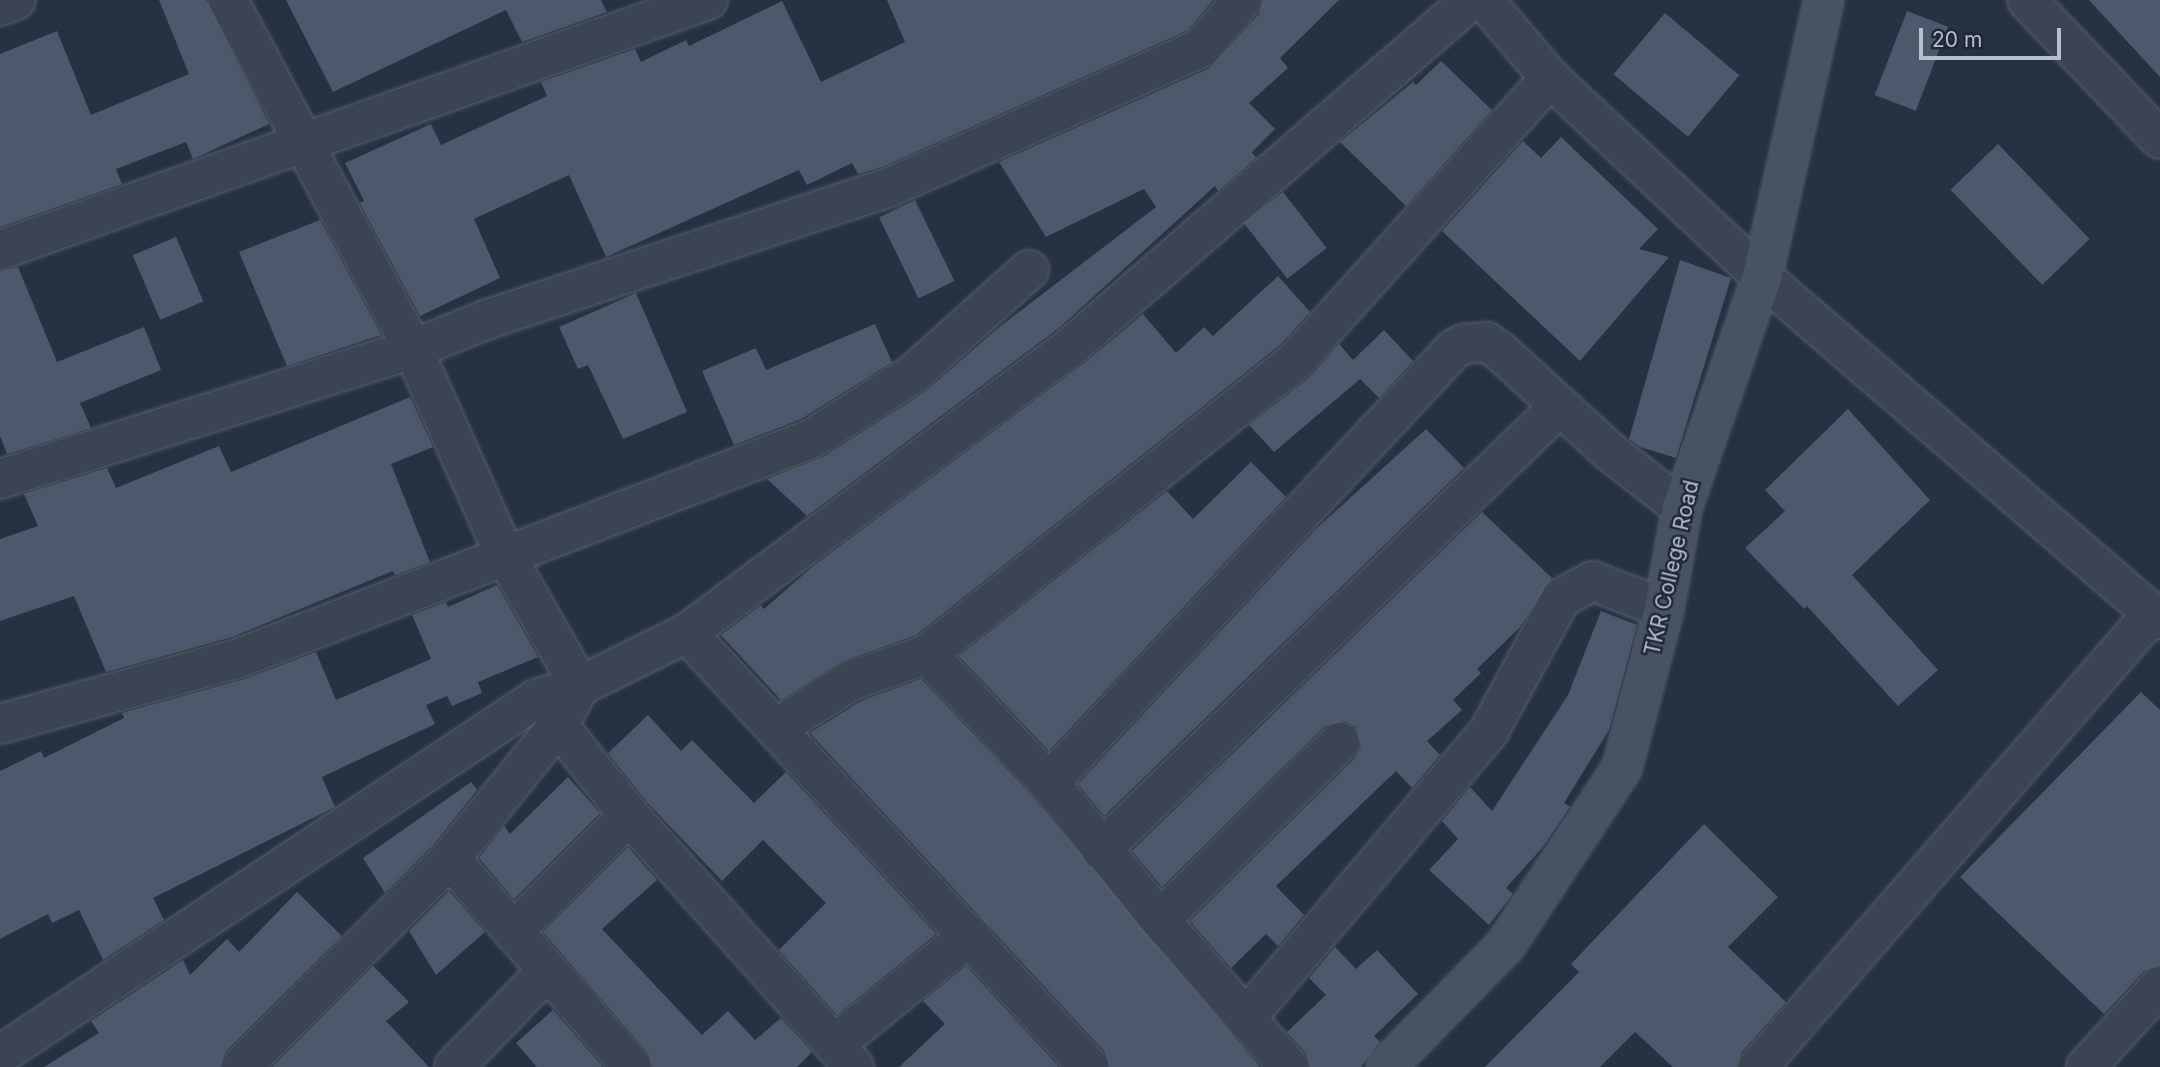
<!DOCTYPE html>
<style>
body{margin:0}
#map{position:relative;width:2160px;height:1067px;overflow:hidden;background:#263142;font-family:Inter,sans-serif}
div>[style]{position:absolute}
.building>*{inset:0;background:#4c586b;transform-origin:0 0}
.roads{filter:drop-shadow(0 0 2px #555f6c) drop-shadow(0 0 2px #555f6c)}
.street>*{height:38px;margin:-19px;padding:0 19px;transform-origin:19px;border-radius:19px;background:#3a4452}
.secondary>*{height:38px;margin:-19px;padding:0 19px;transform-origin:19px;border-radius:19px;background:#485265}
span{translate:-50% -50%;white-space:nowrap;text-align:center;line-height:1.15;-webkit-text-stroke:5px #1f2837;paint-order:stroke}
.street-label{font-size:21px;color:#b7bfcc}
.scale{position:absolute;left:1919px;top:28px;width:142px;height:32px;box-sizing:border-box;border:4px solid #b7bfcc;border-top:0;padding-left:9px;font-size:21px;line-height:24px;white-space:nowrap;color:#b7bfcc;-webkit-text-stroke:5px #1f2837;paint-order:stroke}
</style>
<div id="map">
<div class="building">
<div style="clip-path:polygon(159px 0,206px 0,269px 124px,193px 159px,186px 142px,116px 169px,122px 184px,0 227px,0 54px,57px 31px,91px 115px,189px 74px)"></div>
<div style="clip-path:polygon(286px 0,601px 0,607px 12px,522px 42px,506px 10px,333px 92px)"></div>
<div style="clip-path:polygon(887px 0,1213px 0,1188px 30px,882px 167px,858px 174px,852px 163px,807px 185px,799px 170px,606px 257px,569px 175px,474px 219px,500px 278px,420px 316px,360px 203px,364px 201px,345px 163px,431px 124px,441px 145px,547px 96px,541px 82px,635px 49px,641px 62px,686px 40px,689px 46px,782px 1px,821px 82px,905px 42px)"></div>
<div style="clip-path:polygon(1263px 0,1339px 0,1280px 58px,1288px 68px,1249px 103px,1275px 129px,1252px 152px,1256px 158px,1218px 191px,1215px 186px,1059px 328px,807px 516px,767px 479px,823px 457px,925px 392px,998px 328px,1156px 207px,1144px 189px,1046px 237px,999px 162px,1210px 68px,1259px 14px)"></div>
<div style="clip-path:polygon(2089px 0,2160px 0,2160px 77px)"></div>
<div style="left:1907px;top:11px;width:44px;height:90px;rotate:21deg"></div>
<div style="left:1665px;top:13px;width:97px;height:80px;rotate:40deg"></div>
<div style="clip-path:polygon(1441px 61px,1492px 110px,1406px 206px,1340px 142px,1413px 82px,1416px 85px)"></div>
<div style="clip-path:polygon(1561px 137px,1658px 229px,1639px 249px,1669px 257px,1580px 361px,1442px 231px,1523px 141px,1541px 158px)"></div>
<div style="left:1998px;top:144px;width:132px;height:66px;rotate:46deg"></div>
<div style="left:1283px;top:192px;width:71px;height:50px;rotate:52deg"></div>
<div style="left:915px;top:200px;width:90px;height:40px;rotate:64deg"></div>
<div style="clip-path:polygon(320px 220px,381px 335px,287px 366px,239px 252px)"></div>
<div style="left:176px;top:237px;width:70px;height:47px;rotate:67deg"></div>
<div style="clip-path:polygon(1680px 260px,1731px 278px,1676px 458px,1640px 447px,1629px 439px)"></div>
<div style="clip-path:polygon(18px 267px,57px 362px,144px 327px,161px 370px,80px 403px,91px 428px,7px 454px,0 436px,0 271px)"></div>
<div style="clip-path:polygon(1278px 276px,1310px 312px,1281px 344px,916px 635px,843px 661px,781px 700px,721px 635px,761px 605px,764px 609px,812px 567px,1086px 362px,1143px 314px,1176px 353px,1204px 327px,1213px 336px)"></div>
<div style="clip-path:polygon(636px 293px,687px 412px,623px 439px,588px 365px,578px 369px,559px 327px)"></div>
<div style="clip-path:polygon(875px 324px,892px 362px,801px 419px,734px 445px,702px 371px,756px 348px,766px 370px)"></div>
<div style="clip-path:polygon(1384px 330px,1413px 361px,1379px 398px,1360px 379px,1274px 452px,1249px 425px,1310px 377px,1339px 344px,1353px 360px)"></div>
<div style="clip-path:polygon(410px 397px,433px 447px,391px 464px,430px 562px,395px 575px,393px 571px,232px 637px,106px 672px,74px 596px,0 621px,0 539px,38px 526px,24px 494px,107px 468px,116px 488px,219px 446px,231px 472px)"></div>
<div style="clip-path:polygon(1848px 409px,1930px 500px,1852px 575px,1938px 670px,1898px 706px,1807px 606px,1804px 609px,1745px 548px,1785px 511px,1765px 490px)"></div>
<div style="clip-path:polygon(1426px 429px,1464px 468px,1104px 816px,1078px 784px,1318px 527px)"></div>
<div style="clip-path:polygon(1251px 462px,1286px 497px,1049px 751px,959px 656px,1167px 491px,1193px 519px)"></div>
<div style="clip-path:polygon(1482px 512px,1552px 578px,1520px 627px,1477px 669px,1481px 673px,1453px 700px,1462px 710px,1427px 741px,1440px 755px,1412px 788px,1396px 771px,1276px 886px,1304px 915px,1278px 946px,1266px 934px,1231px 968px,1190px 921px,1355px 758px,1361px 747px,1356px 727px,1345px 721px,1325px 726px,1162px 887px,1132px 851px)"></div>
<div style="clip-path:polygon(497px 585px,538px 657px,478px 682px,482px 693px,452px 706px,447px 696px,426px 705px,435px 724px,322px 777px,335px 807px,153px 898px,164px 920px,103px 960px,79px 910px,52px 923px,48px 914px,0 939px,0 771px,41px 751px,44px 758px,124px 718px,122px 713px,245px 679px,316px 652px,336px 700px,431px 659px,412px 615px,446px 602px,448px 607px)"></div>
<div style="clip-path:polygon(1601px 611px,1637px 625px,1609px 730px,1564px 803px,1570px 807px,1542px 848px,1506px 888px,1513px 894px,1489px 925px,1429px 870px,1458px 839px,1442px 821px,1470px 787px,1492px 811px,1568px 695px)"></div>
<div style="clip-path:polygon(921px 679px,1033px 797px,1260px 1067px,1110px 1067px,1105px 1052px,810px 733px,861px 701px)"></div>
<div style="clip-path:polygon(2141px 692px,2160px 710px,2160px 965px,2144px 971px,2104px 1014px,1960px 877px)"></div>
<div style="clip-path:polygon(648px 715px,681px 751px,692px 740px,754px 803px,786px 772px,936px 934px,837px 1015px,779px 950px,826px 903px,763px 840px,722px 881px,646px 801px,608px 753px)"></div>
<div style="clip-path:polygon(568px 777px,600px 813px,514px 899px,479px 858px,504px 826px,510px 834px)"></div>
<div style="clip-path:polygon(471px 782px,477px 790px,434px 844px,385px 893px,363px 858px)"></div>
<div style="clip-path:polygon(1704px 824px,1778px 897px,1728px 947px,1786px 1002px,1741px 1053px,1737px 1067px,1673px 1067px,1635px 1032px,1600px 1067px,1485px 1067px,1579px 972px,1571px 964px)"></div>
<div style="clip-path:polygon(628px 847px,657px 880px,602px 929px,702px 1035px,728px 1011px,755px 1040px,781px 1018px,812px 1052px,797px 1067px,653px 1067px,648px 1053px,543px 932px)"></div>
<div style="clip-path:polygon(449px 891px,485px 932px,436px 975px,409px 931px)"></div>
<div style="clip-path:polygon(297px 892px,342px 936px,226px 1051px,220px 1067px,44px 1067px,99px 1033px,91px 1021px,183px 960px,190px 975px,227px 939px,239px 952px)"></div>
<div style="clip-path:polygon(1335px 947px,1356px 969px,1377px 950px,1418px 994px,1374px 1036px,1380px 1042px,1361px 1067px,1310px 1067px,1306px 1053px,1287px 1032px,1326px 995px,1309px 978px)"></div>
<div style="clip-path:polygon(373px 966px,409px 1002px,386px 1021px,429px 1067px,272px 1067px)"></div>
<div style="clip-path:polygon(966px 966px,1059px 1067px,899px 1067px,945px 1024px,923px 1001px)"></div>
<div style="clip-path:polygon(553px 1010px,603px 1067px,537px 1067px,516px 1043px)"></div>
</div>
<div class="roads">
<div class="street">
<div style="left:228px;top:0;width:395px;rotate:62.1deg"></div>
<div style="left:413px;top:349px;width:223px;rotate:66deg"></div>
<div style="left:504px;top:553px;width:153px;rotate:60.3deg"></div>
<div style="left:580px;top:686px;width:45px;rotate:119.4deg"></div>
<div style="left:558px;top:725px;width:115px;rotate:51.7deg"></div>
<div style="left:629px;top:815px;width:338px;rotate:48.2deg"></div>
<div style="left:1484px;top:0;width:102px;rotate:49.8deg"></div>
<div style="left:1550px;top:78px;width:291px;rotate:43.2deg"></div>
<div style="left:1762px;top:277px;width:525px;rotate:40.76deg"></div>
<div style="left:2027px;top:0;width:192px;rotate:46.3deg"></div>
<div style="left:0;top:6px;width:17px;rotate:-21deg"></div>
<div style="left:0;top:250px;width:751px;rotate:-19.45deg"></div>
<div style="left:0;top:479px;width:433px;rotate:-17.5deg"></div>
<div style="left:413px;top:349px;width:81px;rotate:-21.8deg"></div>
<div style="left:488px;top:319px;width:423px;rotate:-18.2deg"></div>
<div style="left:890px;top:187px;width:341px;rotate:-24.1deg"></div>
<div style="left:1201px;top:48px;width:63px;rotate:-49.5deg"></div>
<div style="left:687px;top:633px;width:592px;rotate:47.19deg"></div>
<div style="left:927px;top:654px;width:178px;rotate:46.6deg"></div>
<div style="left:1049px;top:783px;width:176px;rotate:51deg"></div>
<div style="left:1160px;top:920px;width:196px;rotate:48.7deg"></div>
<div style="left:0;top:724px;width:248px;rotate:-15.4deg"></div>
<div style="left:239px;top:658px;width:612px;rotate:-20.95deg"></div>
<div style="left:811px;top:439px;width:121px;rotate:-32.5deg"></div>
<div style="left:913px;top:374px;width:156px;rotate:-41.9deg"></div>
<div style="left:778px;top:727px;width:86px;rotate:-32.2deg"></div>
<div style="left:851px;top:681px;width:81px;rotate:-19.6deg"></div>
<div style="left:927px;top:654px;width:472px;rotate:-38.5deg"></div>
<div style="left:1296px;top:360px;width:380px;rotate:-48deg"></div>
<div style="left:1049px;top:783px;width:594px;rotate:-46.98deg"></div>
<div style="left:1454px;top:349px;width:11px;rotate:-27deg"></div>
<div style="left:1464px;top:344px;width:23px;rotate:-5deg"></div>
<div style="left:1487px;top:342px;width:17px;rotate:36deg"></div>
<div style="left:1501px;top:352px;width:148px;rotate:42.5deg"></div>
<div style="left:1610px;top:452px;width:91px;rotate:37.9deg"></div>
<div style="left:1101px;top:850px;width:637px;rotate:-44.05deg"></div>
<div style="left:450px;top:859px;width:276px;rotate:48.8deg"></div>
<div style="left:1160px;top:920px;width:253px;rotate:-44.7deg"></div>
<div style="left:513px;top:932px;width:165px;rotate:-45.2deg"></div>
<div style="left:1245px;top:1019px;width:377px;rotate:-49.7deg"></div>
<div style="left:1489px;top:731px;width:151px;rotate:-61.6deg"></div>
<div style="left:1561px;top:598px;width:36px;rotate:-28deg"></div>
<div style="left:1593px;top:581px;width:76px;rotate:21.5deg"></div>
<div style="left:834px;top:1045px;width:175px;rotate:-39deg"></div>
<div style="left:0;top:1055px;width:643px;rotate:-33.59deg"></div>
<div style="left:536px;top:699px;width:46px;rotate:-16.5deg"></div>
<div style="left:580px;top:686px;width:119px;rotate:-26.4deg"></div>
<div style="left:687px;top:633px;width:482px;rotate:-36.7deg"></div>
<div style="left:1073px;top:345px;width:527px;rotate:-40.92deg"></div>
<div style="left:241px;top:1067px;width:295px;rotate:-44.9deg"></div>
<div style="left:450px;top:859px;width:172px;rotate:-51.1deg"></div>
<div style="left:454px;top:1067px;width:134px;rotate:-45.9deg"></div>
<div style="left:1758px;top:1067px;width:600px;rotate:-48.98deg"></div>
<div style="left:2086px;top:1067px;width:110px;rotate:-47.6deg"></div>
</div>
<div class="secondary">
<div style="left:1386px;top:1067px;width:170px;rotate:-45.5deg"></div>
<div style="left:1505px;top:946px;width:213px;rotate:-56.7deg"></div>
<div style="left:1622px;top:768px;width:164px;rotate:-75.2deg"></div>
<div style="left:1664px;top:609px;width:103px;rotate:-79.9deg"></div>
<div style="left:1682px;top:508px;width:244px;rotate:-70.9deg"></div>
<div style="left:1762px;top:277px;width:284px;rotate:-77.4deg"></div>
</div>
</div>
<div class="street-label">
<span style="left:1672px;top:568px;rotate:-77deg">TKR College Road</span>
</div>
<div class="scale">20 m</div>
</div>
